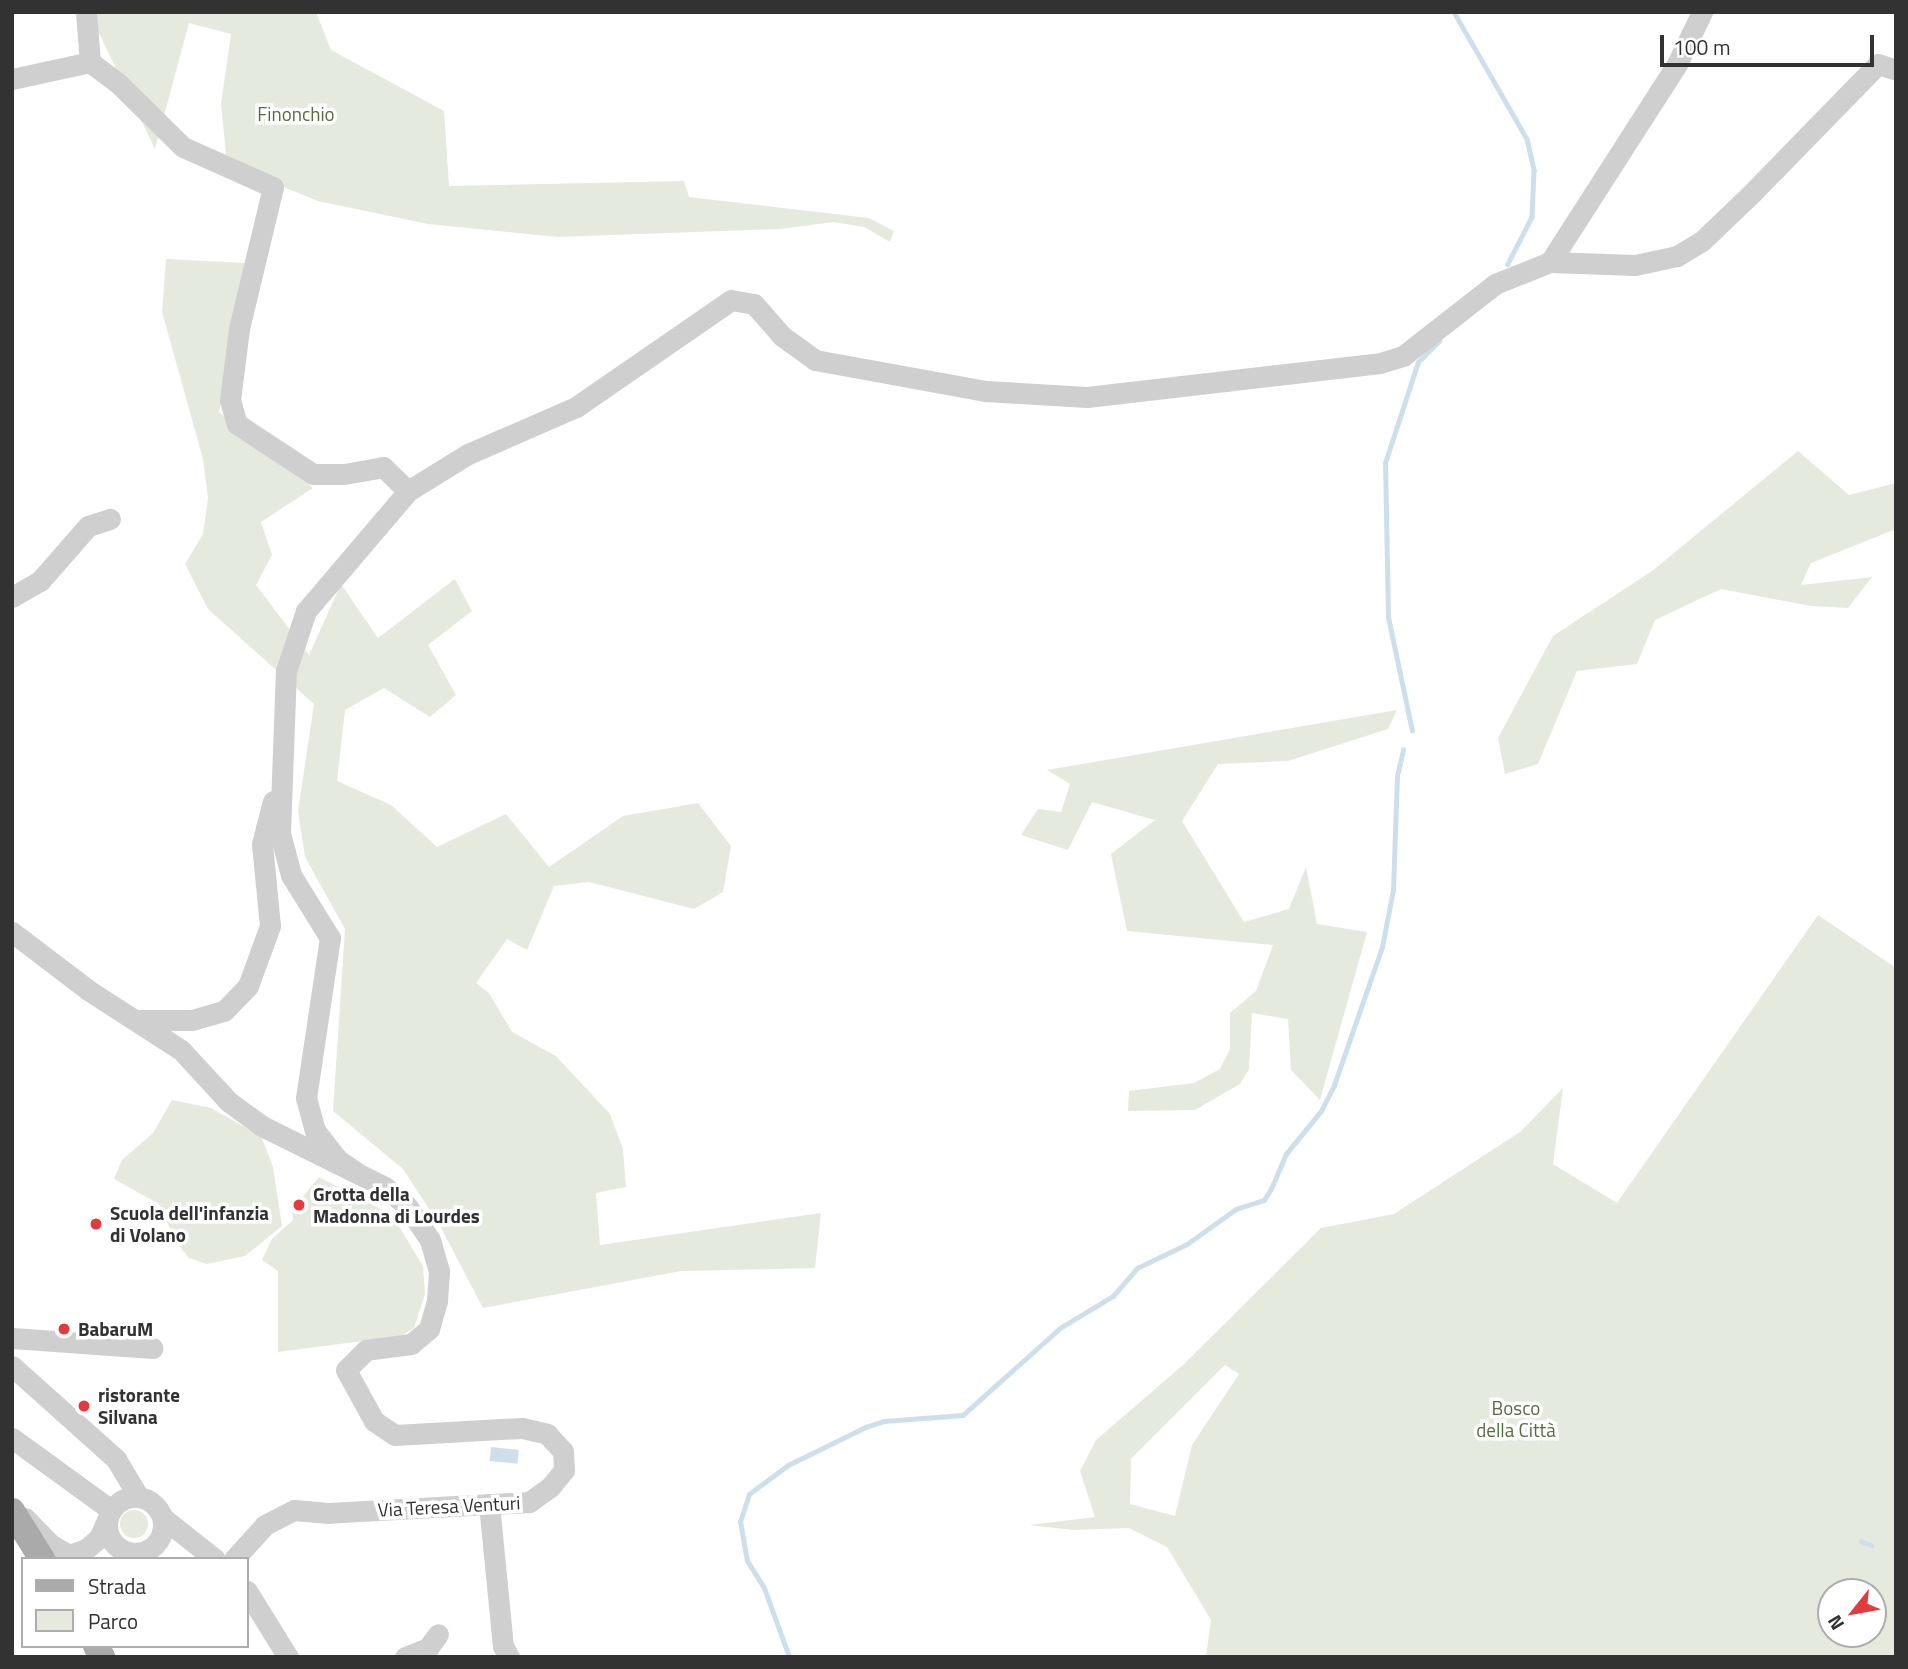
<!DOCTYPE html>
<meta charset="utf-8">
<style>
body{margin:0}
#map{position:relative;width:1908px;height:1669px;overflow:hidden;background:#fff;font-family:"Titillium Web",sans-serif}
div>[style]{position:absolute}
.green>*{inset:0;background:#e4ebde}
.round{border-radius:50%}
.water>*{inset:0;background:#cedfec;transform-origin:0 0}
.stream>*{height:4.5px;margin:-2.25px;padding:0 2.25px;transform-origin:2.25px;border-radius:2.25px;background:#cedfec}
.minor>*{height:21px;margin:-10.5px;padding:0 10.5px;transform-origin:10.5px;border-radius:10.5px;background:#cfcfcf}
.minor>.ring{margin:-10.5px;padding:0;box-sizing:content-box;background:none;border:21px solid #cfcfcf;border-radius:50%}
.major>*{height:26px;margin:-13px;padding:0 13px;transform-origin:13px;border-radius:13px;background:#aaa}
.dots>*{width:19px;height:19px;translate:-50% -50%;box-sizing:border-box;border:4px solid #fff;border-radius:50%}
span{translate:-50% -50%;white-space:nowrap;text-align:center;line-height:1.15;-webkit-text-stroke:7px #fff;paint-order:stroke}
.park-label{font-size:19px;color:#536d3f}
.poi-label{font-size:19px;color:#323232;font-weight:700}
.left{translate:0 -50%;text-align:left}
.street-label{font-size:19px;color:#323232}
.frame{position:absolute;inset:0;border:14px solid #323232;pointer-events:none}
.legend{position:absolute;left:21px;top:1557px;width:228px;height:91px;box-sizing:border-box;background:#fff;border:2px solid #adadad;margin:0;padding:9px 12px;list-style:none;font-size:21px;color:#323232}
.legend li{display:flex;align-items:center;gap:14px;height:35px}
.legend b{width:35px;border:2px solid #adadad}
.north{position:absolute;left:1817px;top:1578px;width:70px;height:70px;box-sizing:border-box;background:#fff;border:2px solid #adadad;border-radius:50%;rotate:239deg;font-size:19px;font-weight:700;line-height:28px;text-align:center;color:#323232}
.north::after{content:'';display:block;margin:auto;width:24px;height:32px;background:#e13b3f;clip-path:polygon(50% 0,100% 100%,50% 72%,0 100%)}
.scale{position:absolute;left:1660px;top:35px;width:214px;height:32px;box-sizing:border-box;border:4px solid #323232;border-top:0;padding-left:9px;font-size:21px;line-height:24px;white-space:nowrap;color:#323232;-webkit-text-stroke:5px #fff;paint-order:stroke}
</style>
<div id="map">
<div class="green">
<div style="clip-path:polygon(94px 12px,316px 12px,331px 50px,444px 111px,449px 186px,684px 181px,689px 197px,869px 218px,894px 231px,890px 242px,864px 227px,834px 222px,780px 229px,558px 237px,428px 224px,318px 201px,227px 164px,221px 104px,231px 34px,189px 23px,155px 149px,94px 23px)"></div>
<div style="clip-path:polygon(166px 259px,245px 263px,219px 412px,313px 488px,261px 522px,272px 555px,256px 585px,309px 655px,341px 584px,378px 638px,455px 579px,472px 611px,428px 645px,456px 695px,430px 717px,384px 688px,345px 710px,337px 781px,391px 805px,437px 847px,506px 814px,549px 867px,623px 816px,698px 803px,731px 846px,723px 892px,694px 909px,589px 882px,554px 886px,527px 950px,507px 939px,476px 983px,489px 993px,512px 1032px,556px 1056px,610px 1114px,623px 1149px,626px 1187px,596px 1193px,600px 1245px,821px 1213px,815px 1268px,681px 1271px,483px 1308px,439px 1224px,403px 1169px,333px 1111px,345px 929px,305px 857px,298px 811px,314px 704px,208px 609px,185px 564px,203px 534px,208px 498px,203px 459px,162px 312px)"></div>
<div style="clip-path:polygon(1798px 451px,1849px 495px,1896px 483px,1896px 529px,1811px 563px,1801px 585px,1872px 577px,1848px 608px,1811px 606px,1721px 589px,1655px 620px,1637px 664px,1577px 671px,1538px 764px,1505px 774px,1498px 738px,1553px 636px,1652px 571px)"></div>
<div style="clip-path:polygon(1397px 710px,1388px 729px,1288px 761px,1218px 764px,1182px 821px,1244px 922px,1289px 909px,1306px 867px,1317px 924px,1367px 932px,1320px 1100px,1291px 1070px,1288px 1019px,1252px 1013px,1249px 1069px,1240px 1084px,1195px 1110px,1128px 1111px,1129px 1091px,1194px 1083px,1220px 1069px,1230px 1049px,1230px 1013px,1256px 991px,1273px 945px,1127px 931px,1111px 854px,1155px 820px,1092px 802px,1068px 850px,1021px 835px,1038px 809px,1061px 812px,1070px 784px,1047px 770px)"></div>
<div style="clip-path:polygon(evenodd,1818px 915px,1896px 968px,1896px 1657px,1206px 1657px,1211px 1620px,1167px 1547px,1129px 1528px,1073px 1530px,1029px 1525px,1095px 1517px,1080px 1471px,1096px 1440px,1183px 1365px,1321px 1228px,1394px 1214px,1520px 1132px,1563px 1088px,1553px 1164px,1617px 1203px,1818px 915px,1225px 1365px,1239px 1374px,1192px 1445px,1175px 1516px,1130px 1504px,1131px 1459px,1225px 1365px,1818px 915px,1873px 1592px,1873px 1634px,1831px 1634px,1831px 1592px,1873px 1592px)"></div>
<div style="clip-path:polygon(172px 1100px,211px 1108px,261px 1136px,273px 1167px,282px 1226px,245px 1256px,207px 1264px,189px 1258px,176px 1242px,159px 1204px,114px 1179px,122px 1160px,153px 1133px)"></div>
<div style="clip-path:polygon(319px 1177px,392px 1215px,423px 1266px,425px 1294px,414px 1328px,401px 1336px,278px 1352px,278px 1271px,262px 1260px,272px 1239px,293px 1220px,292px 1210px)"></div>
<div class="round" style="left:120px;top:1510px;width:28px;height:28px"></div>
</div>
<div class="water">
<div style="left:491px;top:1447px;width:28px;height:14px;rotate:6deg"></div>
</div>
<div class="stream">
<div style="left:1454px;top:12px;width:146px;rotate:60.1deg"></div>
<div style="left:1527px;top:139px;width:32px;rotate:77deg"></div>
<div style="left:1534px;top:170px;width:47px;rotate:92.4deg"></div>
<div style="left:1532px;top:217px;width:53px;rotate:117.1deg"></div>
<div style="left:1412px;top:731px;width:116px;rotate:-101.9deg"></div>
<div style="left:1388px;top:617px;width:154px;rotate:-91.1deg"></div>
<div style="left:1385px;top:463px;width:106px;rotate:-71.9deg"></div>
<div style="left:1418px;top:362px;width:30px;rotate:-45deg"></div>
<div style="left:1861px;top:1541px;width:11px;rotate:22deg"></div>
<div style="left:789px;top:1657px;width:73px;rotate:-109.9deg"></div>
<div style="left:764px;top:1588px;width:32px;rotate:-122deg"></div>
<div style="left:747px;top:1561px;width:40px;rotate:-100deg"></div>
<div style="left:740px;top:1522px;width:29px;rotate:-72deg"></div>
<div style="left:749px;top:1494px;width:49px;rotate:-36.6deg"></div>
<div style="left:788px;top:1465px;width:87px;rotate:-26deg"></div>
<div style="left:866px;top:1427px;width:19px;rotate:-18deg"></div>
<div style="left:884px;top:1421px;width:79px;rotate:-4.3deg"></div>
<div style="left:963px;top:1415px;width:130px;rotate:-41.9deg"></div>
<div style="left:1060px;top:1328px;width:62px;rotate:-31.1deg"></div>
<div style="left:1113px;top:1296px;width:37px;rotate:-49deg"></div>
<div style="left:1137px;top:1268px;width:55px;rotate:-25.6deg"></div>
<div style="left:1187px;top:1244px;width:60px;rotate:-35.5deg"></div>
<div style="left:1236px;top:1209px;width:29px;rotate:-18deg"></div>
<div style="left:1264px;top:1200px;width:13px;rotate:-58deg"></div>
<div style="left:1271px;top:1189px;width:38px;rotate:-67deg"></div>
<div style="left:1286px;top:1154px;width:55px;rotate:-50.9deg"></div>
<div style="left:1321px;top:1111px;width:29px;rotate:-63deg"></div>
<div style="left:1334px;top:1085px;width:146px;rotate:-70.8deg"></div>
<div style="left:1382px;top:947px;width:58px;rotate:-79.1deg"></div>
<div style="left:1393px;top:890px;width:114px;rotate:-88deg"></div>
<div style="left:1397px;top:776px;width:27px;rotate:-77deg"></div>
</div>
<div class="minor">
<div style="left:90px;top:62px;width:35px;rotate:37deg"></div>
<div style="left:118px;top:83px;width:91px;rotate:44.6deg"></div>
<div style="left:183px;top:147px;width:98px;rotate:24deg"></div>
<div style="left:273px;top:187px;width:146px;rotate:103.5deg"></div>
<div style="left:239px;top:329px;width:72px;rotate:97.2deg"></div>
<div style="left:230px;top:400px;width:25px;rotate:74deg"></div>
<div style="left:237px;top:424px;width:91px;rotate:33.3deg"></div>
<div style="left:313px;top:474px;width:31px"></div>
<div style="left:344px;top:474px;width:40px;rotate:-10deg"></div>
<div style="left:383px;top:467px;width:35px;rotate:44deg"></div>
<div style="left:12px;top:79px;width:80px;rotate:-12.3deg"></div>
<div style="left:90px;top:62px;width:50px;rotate:-94.6deg"></div>
<div style="left:1550px;top:262px;width:85px;rotate:2deg"></div>
<div style="left:1635px;top:265px;width:43px;rotate:-12.1deg"></div>
<div style="left:1677px;top:256px;width:29px;rotate:-31deg"></div>
<div style="left:1702px;top:241px;width:69px;rotate:-43.8deg"></div>
<div style="left:1752px;top:193px;width:180px;rotate:-45.7deg"></div>
<div style="left:1878px;top:64px;width:19px;rotate:18deg"></div>
<div style="left:12px;top:597px;width:32px;rotate:-30deg"></div>
<div style="left:40px;top:581px;width:73px;rotate:-48.9deg"></div>
<div style="left:88px;top:526px;width:23px;rotate:-18deg"></div>
<div style="left:12px;top:932px;width:96px;rotate:37.3deg"></div>
<div style="left:88px;top:990px;width:111px;rotate:32.8deg"></div>
<div style="left:181px;top:1050px;width:71px;rotate:47.3deg"></div>
<div style="left:229px;top:1102px;width:41px;rotate:36deg"></div>
<div style="left:262px;top:1126px;width:137px;rotate:26.4deg"></div>
<div style="left:385px;top:1187px;width:29px;rotate:41deg"></div>
<div style="left:407px;top:1206px;width:41px;rotate:55.9deg"></div>
<div style="left:430px;top:1240px;width:33px;rotate:74deg"></div>
<div style="left:439px;top:1272px;width:29px;rotate:94deg"></div>
<div style="left:437px;top:1301px;width:29px;rotate:106deg"></div>
<div style="left:429px;top:1329px;width:23px;rotate:140deg"></div>
<div style="left:411px;top:1344px;width:45px;rotate:172.4deg"></div>
<div style="left:366px;top:1350px;width:28px;rotate:135deg"></div>
<div style="left:346px;top:1370px;width:58px;rotate:61.2deg"></div>
<div style="left:374px;top:1421px;width:25px;rotate:34deg"></div>
<div style="left:395px;top:1435px;width:127px;rotate:-3.2deg"></div>
<div style="left:522px;top:1428px;width:26px;rotate:13deg"></div>
<div style="left:547px;top:1434px;width:23px;rotate:47deg"></div>
<div style="left:563px;top:1451px;width:19px;rotate:87deg"></div>
<div style="left:564px;top:1470px;width:22px;rotate:129deg"></div>
<div style="left:550px;top:1487px;width:26px;rotate:144deg"></div>
<div style="left:529px;top:1502px;width:201px;rotate:176.9deg"></div>
<div style="left:328px;top:1513px;width:34px;rotate:-175deg"></div>
<div style="left:294px;top:1510px;width:33px;rotate:153deg"></div>
<div style="left:265px;top:1525px;width:46px;rotate:132.4deg"></div>
<div style="left:135px;top:1020px;width:57px"></div>
<div style="left:192px;top:1020px;width:33px;rotate:-16deg"></div>
<div style="left:224px;top:1011px;width:35px;rotate:-46deg"></div>
<div style="left:248px;top:986px;width:64px;rotate:-69.9deg"></div>
<div style="left:270px;top:926px;width:82px;rotate:-95.6deg"></div>
<div style="left:262px;top:844px;width:44px;rotate:-75.7deg"></div>
<div style="left:356px;top:1172px;width:22px;rotate:-146deg"></div>
<div style="left:338px;top:1160px;width:37px;rotate:-128deg"></div>
<div style="left:315px;top:1131px;width:34px;rotate:-105deg"></div>
<div style="left:306px;top:1098px;width:162px;rotate:-81.5deg"></div>
<div style="left:330px;top:938px;width:74px;rotate:-121.8deg"></div>
<div style="left:291px;top:875px;width:43px;rotate:-104.7deg"></div>
<div style="left:280px;top:833px;width:162px;rotate:-87.9deg"></div>
<div style="left:286px;top:671px;width:63px;rotate:-71.6deg"></div>
<div style="left:306px;top:611px;width:157px;rotate:-49.6deg"></div>
<div style="left:408px;top:491px;width:70px;rotate:-31.7deg"></div>
<div style="left:468px;top:454px;width:118px;rotate:-23.5deg"></div>
<div style="left:576px;top:407px;width:188px;rotate:-34.6deg"></div>
<div style="left:731px;top:300px;width:23px;rotate:10deg"></div>
<div style="left:754px;top:304px;width:43px;rotate:48.8deg"></div>
<div style="left:782px;top:336px;width:41px;rotate:36deg"></div>
<div style="left:815px;top:360px;width:174px;rotate:10.3deg"></div>
<div style="left:986px;top:391px;width:101px;rotate:3.4deg"></div>
<div style="left:1087px;top:397px;width:295px;rotate:-6.6deg"></div>
<div style="left:1380px;top:363px;width:24px;rotate:-17deg"></div>
<div style="left:1403px;top:356px;width:117px;rotate:-38deg"></div>
<div style="left:1495px;top:284px;width:59px;rotate:-21.8deg"></div>
<div style="left:1550px;top:262px;width:235px;rotate:-57.3deg"></div>
<div style="left:1677px;top:64px;width:58px;rotate:-64.3deg"></div>
<div style="left:12px;top:1338px;width:141px;rotate:4.1deg"></div>
<div style="left:12px;top:1366px;width:140px;rotate:41.8deg"></div>
<div style="left:116px;top:1459px;width:43px;rotate:59.3deg"></div>
<div style="left:12px;top:1438px;width:122px;rotate:36deg"></div>
<div class="ring" style="left:107px;top:1497px;width:35px;height:35px"></div>
<div style="left:489px;top:1504px;width:143px;rotate:84.4deg"></div>
<div style="left:503px;top:1646px;width:13px;rotate:61deg"></div>
<div style="left:25px;top:1518px;width:36px;rotate:46deg"></div>
<div style="left:50px;top:1544px;width:22px;rotate:30deg"></div>
<div style="left:69px;top:1555px;width:18px;rotate:-19deg"></div>
<div style="left:86px;top:1549px;width:17px;rotate:-40deg"></div>
<div style="left:99px;top:1538px;width:20px;rotate:-66deg"></div>
<div style="left:163px;top:1518px;width:66px;rotate:38.3deg"></div>
<div style="left:247px;top:1591px;width:78px;rotate:58.2deg"></div>
<div style="left:405px;top:1657px;width:25px;rotate:-21deg"></div>
<div style="left:428px;top:1648px;width:17px;rotate:-54deg"></div>
</div>
<div class="major">
<div style="left:12px;top:1511px;width:57px;rotate:58deg"></div>
<div style="left:96px;top:1646px;width:13px;rotate:61deg"></div>
</div>
<div class="dots">
<div style="left:299px;top:1205px;background:#e13b3f"></div>
<div style="left:96px;top:1224px;background:#e13b3f"></div>
<div style="left:64px;top:1329px;background:#e13b3f"></div>
<div style="left:84px;top:1406px;background:#e13b3f"></div>
</div>
<div class="park-label">
<span style="left:296px;top:114px">Finonchio</span>
<span style="left:1516px;top:1419px">Bosco<br>della Città</span>
</div>
<div class="poi-label">
<span class="left" style="left:313px;top:1205px">Grotta della<br>Madonna di Lourdes</span>
<span class="left" style="left:110px;top:1224px">Scuola dell'infanzia<br>di Volano</span>
<span class="left" style="left:78px;top:1329px">BabaruM</span>
<span class="left" style="left:98px;top:1406px">ristorante<br>Silvana</span>
</div>
<div class="street-label">
<span style="left:449px;top:1506px;rotate:-3deg">Via Teresa Venturi</span>
</div>
<div class="frame"></div>
<ul class="legend">
<li><b style="height:9px;background:#aaa"></b>Strada</li>
<li><b style="height:19px;background:#e4ebde"></b>Parco</li>
</ul>
<div class="north">N</div>
<div class="scale">100 m</div>
</div>
